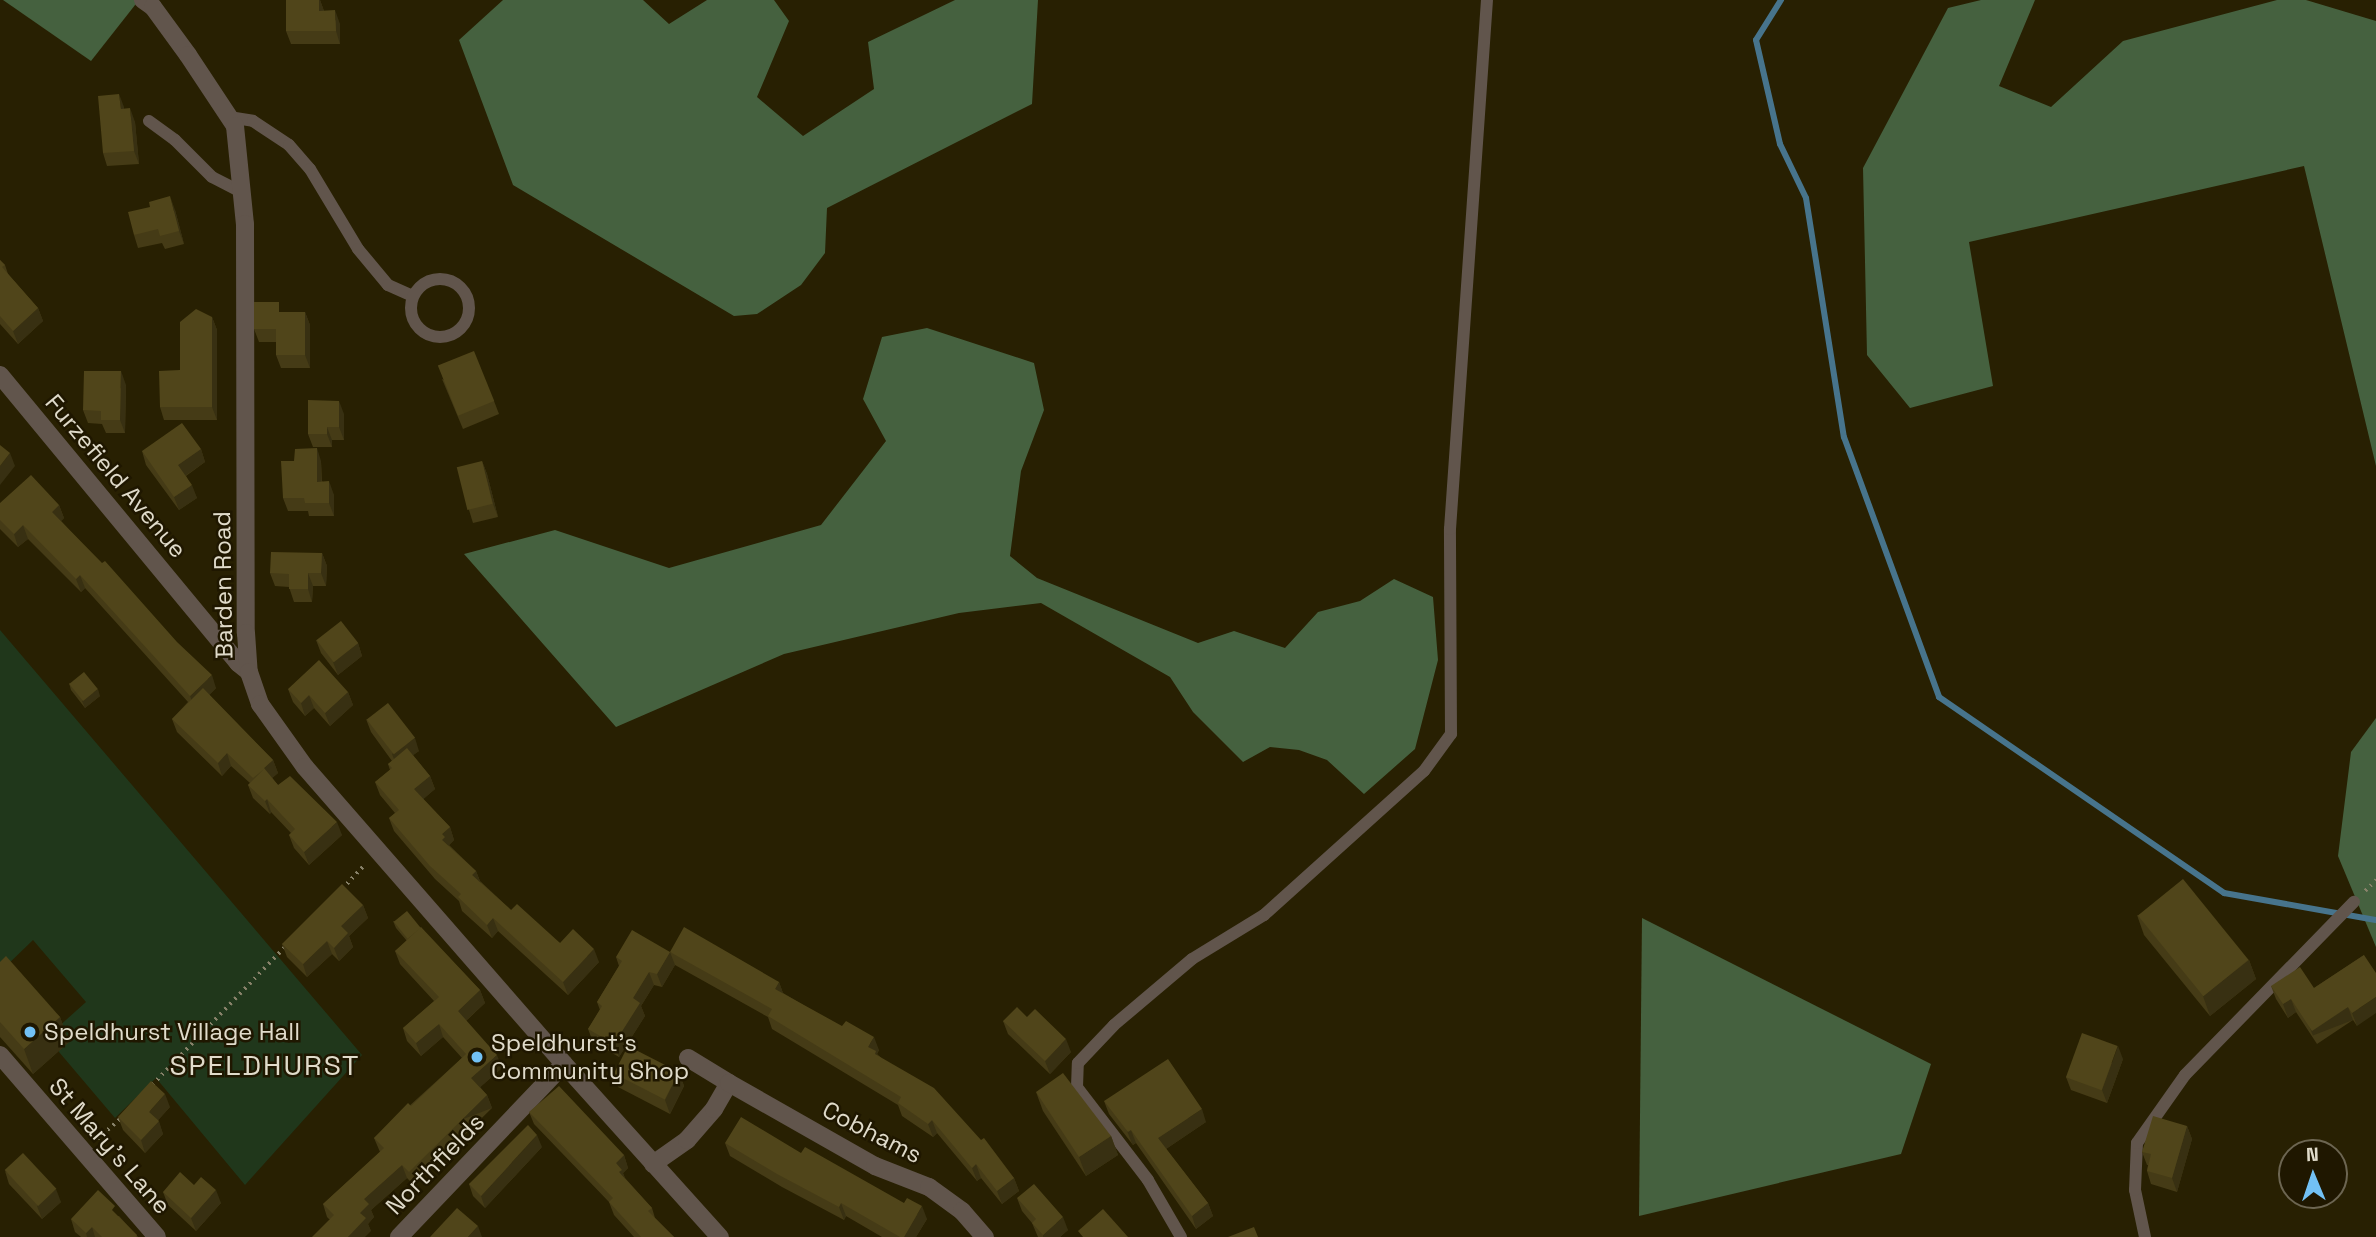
<!DOCTYPE html>
<style>
body{margin:0}
#map{position:relative;width:2376px;height:1237px;overflow:hidden;background:#282002;font-family:"Space Grotesk",sans-serif}
div>[style]{position:absolute}
.green>*{inset:0;background:#20371b}
.forest>*{inset:0;background:#45613f}
.stream>*{height:6px;margin:-3px;padding:0 3px;transform-origin:3px;border-radius:3px;background:#47748c}
.path>*{height:3.5px;margin-top:-1.75px;transform-origin:0;background:repeating-linear-gradient(90deg,#88826a 0 2px,transparent 0 7px)}
.service>*{height:12px;margin:-6px;padding:0 6px;transform-origin:6px;border-radius:6px;background:#61554c}
.service>.ring{margin:-6px;padding:0;box-sizing:content-box;background:none;border:12px solid #61554c;border-radius:50%}
.minor>*{height:18px;margin:-9px;padding:0 9px;transform-origin:9px;border-radius:9px;background:#61554c}
.tertiary>*{height:18px;margin:-9px;padding:0 9px;transform-origin:9px;border-radius:9px;background:#61554c}
.wall>*{inset:0;background:#453b16}
.shaded-wall>*{inset:0;background:#383012;transform-origin:0 0}
.building>*{inset:0;background:#50451a;transform-origin:0 0}
.dots>*{width:19px;height:19px;translate:-50% -50%;box-sizing:border-box;border:4px solid #1f1700;border-radius:50%}
span{translate:-50% -50%;white-space:nowrap;text-align:center;line-height:1.15;-webkit-text-stroke:5px #1f1700;paint-order:stroke}
.street-label{font-size:24px;color:#e0dbca}
.poi-label{font-size:24px;color:#e0dbca}
.left{translate:0 -50%;text-align:left}
.quarter-label{font-size:28px;color:#e0dbca;letter-spacing:2px}
.north{position:absolute;left:2278px;top:1139px;width:70px;height:70px;box-sizing:border-box;background:#1f1700;border:2px solid #6c6551;border-radius:50%;rotate:358deg;font-size:19px;font-weight:700;line-height:28px;text-align:center;color:#e0dbca}
.north::after{content:'';display:block;margin:auto;width:24px;height:32px;background:#72c1f5;clip-path:polygon(50% 0,100% 100%,50% 72%,0 100%)}
</style>
<div id="map">
<div class="green">
<div style="clip-path:polygon(0 630px,362px 1055px,245px 1185px,156px 1078px,115px 1118px,59px 1052px,57px 1028px,86px 1002px,33px 940px,0 972px)"></div>
</div>
<div class="forest">
<div style="clip-path:polygon(3px 0,139px 0,91px 61px)"></div>
<div style="clip-path:polygon(503px 0,643px 0,669px 24px,707px 0,774px 0,789px 21px,757px 97px,803px 136px,874px 89px,868px 42px,955px 0,1038px 0,1032px 104px,827px 208px,825px 253px,801px 285px,757px 314px,734px 316px,513px 185px,459px 40px)"></div>
<div style="clip-path:polygon(1981px 0,2035px 0,1999px 86px,2051px 107px,2123px 41px,2277px 0,2306px 0,2376px 21px,2376px 466px,2304px 166px,1969px 242px,1993px 386px,1910px 408px,1867px 355px,1863px 168px,1948px 8px)"></div>
<div style="clip-path:polygon(927px 328px,1034px 363px,1044px 410px,1021px 471px,1010px 556px,1037px 578px,1198px 643px,1234px 631px,1285px 648px,1318px 612px,1360px 601px,1394px 579px,1433px 597px,1438px 660px,1415px 749px,1364px 794px,1327px 760px,1299px 750px,1270px 747px,1243px 762px,1193px 712px,1170px 677px,1041px 603px,959px 613px,784px 654px,616px 727px,464px 554px,555px 530px,669px 568px,821px 525px,886px 441px,863px 399px,882px 337px)"></div>
<div style="clip-path:polygon(2376px 718px,2376px 947px,2338px 856px,2351px 752px)"></div>
<div style="clip-path:polygon(1642px 918px,1931px 1064px,1901px 1154px,1639px 1216px)"></div>
</div>
<div class="stream">
<div style="left:1781px;top:0;width:47px;rotate:122deg"></div>
<div style="left:1756px;top:40px;width:107px;rotate:77deg"></div>
<div style="left:1780px;top:144px;width:60px;rotate:64.3deg"></div>
<div style="left:1806px;top:198px;width:242px;rotate:81deg"></div>
<div style="left:1844px;top:437px;width:277px;rotate:69.9deg"></div>
<div style="left:1939px;top:697px;width:346px;rotate:34.5deg"></div>
<div style="left:2224px;top:893px;width:154px;rotate:10.1deg"></div>
</div>
<div class="path">
<div style="left:342px;top:889px;width:34px;rotate:-47deg"></div>
<div style="left:2365px;top:891px;width:16px;rotate:-45deg"></div>
<div style="left:152px;top:1085px;width:192px;rotate:-46.1deg"></div>
<div style="left:97px;top:1139px;width:30px;rotate:-41deg"></div>
</div>
<div class="service">
<div style="left:229px;top:117px;width:24px;rotate:9deg"></div>
<div style="left:253px;top:121px;width:43px;rotate:33.7deg"></div>
<div style="left:289px;top:145px;width:32px;rotate:49deg"></div>
<div style="left:310px;top:169px;width:93px;rotate:59deg"></div>
<div style="left:358px;top:249px;width:47px;rotate:50.2deg"></div>
<div style="left:388px;top:285px;width:27px;rotate:24deg"></div>
<div style="left:149px;top:121px;width:32px;rotate:36deg"></div>
<div style="left:175px;top:140px;width:52px;rotate:45deg"></div>
<div style="left:212px;top:177px;width:31px;rotate:27deg"></div>
<div class="ring" style="left:411px;top:279px;width:46px;height:46px"></div>
<div style="left:1181px;top:1237px;width:66px;rotate:-120.1deg"></div>
<div style="left:1148px;top:1180px;width:117px;rotate:-127.4deg"></div>
<div style="left:1077px;top:1087px;width:24px;rotate:-88deg"></div>
<div style="left:1078px;top:1063px;width:52px;rotate:-46.5deg"></div>
<div style="left:1114px;top:1025px;width:102px;rotate:-40.2deg"></div>
<div style="left:1192px;top:959px;width:84px;rotate:-31.4deg"></div>
<div style="left:1264px;top:915px;width:215px;rotate:-42deg"></div>
<div style="left:1424px;top:771px;width:46px;rotate:-53.9deg"></div>
<div style="left:1451px;top:734px;width:205px;rotate:-90.3deg"></div>
<div style="left:1450px;top:529px;width:530px;rotate:-86deg"></div>
<div style="left:2145px;top:1237px;width:48px;rotate:-102deg"></div>
<div style="left:2135px;top:1190px;width:47px;rotate:-87.6deg"></div>
<div style="left:2137px;top:1143px;width:83px;rotate:-54.8deg"></div>
<div style="left:2185px;top:1075px;width:242px;rotate:-45.7deg"></div>
</div>
<div class="minor">
<div style="left:0;top:375px;width:374px;rotate:50.4deg"></div>
<div style="left:238px;top:663px;width:14px;rotate:39deg"></div>
<div style="left:0;top:1055px;width:240px;rotate:49.2deg"></div>
<div style="left:688px;top:1058px;width:48px;rotate:31.4deg"></div>
<div style="left:653px;top:1164px;width:42px;rotate:-35.2deg"></div>
<div style="left:687px;top:1140px;width:41px;rotate:-48.9deg"></div>
<div style="left:714px;top:1109px;width:30px;rotate:-60deg"></div>
<div style="left:729px;top:1083px;width:168px;rotate:29.6deg"></div>
<div style="left:875px;top:1166px;width:58px;rotate:21.3deg"></div>
<div style="left:929px;top:1187px;width:41px;rotate:36deg"></div>
<div style="left:962px;top:1211px;width:35px;rotate:49deg"></div>
<div style="left:399px;top:1237px;width:239px;rotate:-46.4deg"></div>
</div>
<div class="tertiary">
<div style="left:143px;top:0;width:12px;rotate:35deg"></div>
<div style="left:153px;top:7px;width:59px;rotate:53.9deg"></div>
<div style="left:188px;top:55px;width:85px;rotate:56.5deg"></div>
<div style="left:235px;top:126px;width:99px;rotate:84.2deg"></div>
<div style="left:245px;top:224px;width:409px;rotate:89.9deg"></div>
<div style="left:246px;top:633px;width:39px;rotate:86deg"></div>
<div style="left:249px;top:672px;width:34px;rotate:71deg"></div>
<div style="left:260px;top:704px;width:77px;rotate:54.5deg"></div>
<div style="left:305px;top:767px;width:394px;rotate:48.9deg"></div>
<div style="left:564px;top:1064px;width:233px;rotate:48deg"></div>
</div>
<div class="wall">
<div style="clip-path:polygon(286px 0,320px 0,324px 11px,340px 24px,340px 44px,291px 44px,286px 31px)"></div>
<div style="clip-path:polygon(124px 107px,124px 109px,135px 122px,139px 164px,107px 166px,103px 153px)"></div>
<div style="clip-path:polygon(175px 210px,184px 244px,165px 249px,162px 243px,138px 248px,134px 235px)"></div>
<div style="clip-path:polygon(0 260px,5px 265px,8px 274px,38px 308px,43px 321px,18px 344px,0 324px)"></div>
<div style="clip-path:polygon(283px 312px,305px 312px,310px 325px,310px 368px,281px 368px,276px 355px,276px 342px,259px 342px,254px 329px)"></div>
<div style="clip-path:polygon(212px 317px,217px 330px,217px 420px,164px 420px,160px 407px)"></div>
<div style="clip-path:polygon(442px 379px,494px 401px,499px 414px,463px 429px)"></div>
<div style="clip-path:polygon(126px 385px,125px 433px,106px 433px,102px 424px,88px 423px,83px 410px)"></div>
<div style="clip-path:polygon(344px 414px,344px 440px,332px 440px,332px 447px,313px 447px,308px 434px)"></div>
<div style="clip-path:polygon(201px 449px,205px 462px,186px 476px,197px 498px,179px 510px,146px 465px,142px 451px)"></div>
<div style="clip-path:polygon(321px 461px,322px 481px,334px 495px,334px 516px,309px 516px,308px 511px,288px 511px,283px 498px)"></div>
<div style="clip-path:polygon(482px 461px,487px 474px,498px 517px,473px 523px,469px 510px)"></div>
<div style="clip-path:polygon(0 503px,59px 505px,64px 518px,61px 521px,216px 688px,209px 695px,273px 760px,278px 773px,272px 778px,278px 785px,342px 835px,309px 865px,294px 848px,289px 835px,291px 833px,271px 812px,270px 814px,253px 798px,248px 785px,250px 783px,231px 766px,222px 776px,177px 732px,172px 719px,188px 702px,85px 588px,81px 592px,28px 539px,18px 547px,0 529px)"></div>
<div style="clip-path:polygon(322px 553px,327px 566px,326px 586px,313px 586px,312px 602px,294px 602px,289px 587px,275px 586px,270px 573px)"></div>
<div style="clip-path:polygon(316px 640px,358px 643px,362px 656px,338px 675px,321px 653px)"></div>
<div style="clip-path:polygon(69px 683px,100px 696px,85px 708px,71px 690px)"></div>
<div style="clip-path:polygon(288px 689px,348px 692px,353px 705px,330px 726px,314px 708px,305px 716px,293px 702px)"></div>
<div style="clip-path:polygon(366px 719px,419px 751px,413px 755px,430px 776px,435px 789px,423px 799px,450px 827px,454px 840px,449px 845px,476px 871px,480px 881px,511px 910px,560px 943px,599px 962px,568px 995px,498px 931px,492px 938px,462px 911px,459px 901px,435px 879px,394px 831px,389px 818px,395px 813px,380px 795px,375px 782px,390px 770px,388px 764px,392px 761px,371px 732px)"></div>
<div style="clip-path:polygon(363px 905px,368px 918px,349px 936px,353px 947px,339px 961px,332px 954px,307px 977px,287px 957px,282px 944px)"></div>
<div style="clip-path:polygon(2137px 915px,2249px 960px,2256px 979px,2210px 1016px,2144px 935px)"></div>
<div style="clip-path:polygon(393px 921px,421px 928px,480px 990px,485px 1003px,466px 1021px,502px 1068px,480px 1087px,487px 1095px,492px 1108px,414px 1185px,407px 1178px,371px 1210px,374px 1217px,368px 1224px,371px 1231px,329px 1219px,327px 1217px,323px 1204px,380px 1152px,374px 1138px,462px 1058px,443px 1037px,421px 1056px,407px 1041px,403px 1028px,434px 1001px,400px 964px,395px 951px,407px 941px,396px 928px)"></div>
<div style="clip-path:polygon(670px 952px,779px 982px,783px 993px,879px 1050px,877px 1054px,878px 1055px,1014px 1178px,1019px 1191px,1002px 1204px,981px 1178px,977px 1181px,937px 1133px,933px 1137px,902px 1116px,898px 1105px,772px 1029px,768px 1017px,675px 965px,662px 987px,654px 985px,641px 1006px,645px 1016px,619px 1057px,593px 1042px,588px 1029px,600px 1010px,597px 1002px,619px 966px,616px 957px)"></div>
<div style="clip-path:polygon(2364px 955px,2357px 1026px,2353px 1020px,2317px 1044px,2296px 1012px,2288px 1018px,2276px 999px,2271px 986px,2314px 988px)"></div>
<div style="clip-path:polygon(0 962px,60px 1017px,69px 1042px,33px 1074px,0 1037px)"></div>
<div style="clip-path:polygon(1027px 1017px,1071px 1052px,1050px 1074px,1008px 1034px,1003px 1021px)"></div>
<div style="clip-path:polygon(2123px 1059px,2107px 1103px,2071px 1090px,2066px 1077px)"></div>
<div style="clip-path:polygon(679px 1072px,684px 1086px,670px 1114px,618px 1087px,614px 1074px)"></div>
<div style="clip-path:polygon(1036px 1092px,1111px 1136px,1118px 1155px,1086px 1176px,1043px 1111px)"></div>
<div style="clip-path:polygon(1104px 1101px,1206px 1122px,1166px 1149px,1208px 1203px,1213px 1216px,1196px 1229px,1136px 1143px,1133px 1145px,1109px 1114px)"></div>
<div style="clip-path:polygon(170px 1107px,158px 1120px,163px 1134px,145px 1153px,123px 1130px,118px 1117px)"></div>
<div style="clip-path:polygon(529px 1112px,624px 1155px,628px 1168px,623px 1173px,625px 1178px,652px 1208px,655px 1218px,674px 1237px,634px 1237px,614px 1215px,609px 1202px,534px 1124px)"></div>
<div style="clip-path:polygon(2187px 1126px,2192px 1139px,2177px 1192px,2151px 1184px,2147px 1171px,2148px 1165px,2147px 1165px,2142px 1152px)"></div>
<div style="clip-path:polygon(725px 1143px,801px 1153px,927px 1219px,916px 1237px,882px 1237px,846px 1216px,844px 1220px,782px 1187px,730px 1156px)"></div>
<div style="clip-path:polygon(542px 1147px,485px 1208px,473px 1196px,469px 1184px)"></div>
<div style="clip-path:polygon(5px 1171px,61px 1202px,42px 1219px,9px 1184px)"></div>
<div style="clip-path:polygon(194px 1185px,221px 1203px,196px 1231px,168px 1205px,163px 1192px)"></div>
<div style="clip-path:polygon(1017px 1198px,1068px 1230px,1060px 1237px,1038px 1237px,1032px 1223px,1022px 1211px)"></div>
<div style="clip-path:polygon(119px 1216px,138px 1237px,81px 1237px,75px 1232px,71px 1219px)"></div>
</div>
<div class="shaded-wall">
<div style="clip-path:polygon(319px 0,320px 0,324px 11px,319px 11px)"></div>
<div style="clip-path:polygon(335px 10px,340px 24px,340px 44px,336px 31px)"></div>
<div style="clip-path:polygon(119px 94px,124px 107px,125px 122px,121px 109px)"></div>
<div style="clip-path:polygon(130px 108px,135px 122px,139px 164px,134px 151px)"></div>
<div style="clip-path:polygon(170px 196px,175px 210px,184px 244px,179px 231px)"></div>
<div style="clip-path:polygon(38px 308px,43px 321px,18px 344px,13px 331px)"></div>
<div style="clip-path:polygon(305px 312px,310px 325px,310px 368px,305px 355px)"></div>
<div style="clip-path:polygon(212px 317px,217px 330px,217px 420px,212px 407px)"></div>
<div style="clip-path:polygon(121px 371px,126px 385px,125px 433px,120px 420px)"></div>
<div style="clip-path:polygon(339px 401px,344px 414px,344px 440px,339px 427px)"></div>
<div style="clip-path:polygon(327px 427px,332px 440px,332px 447px,327px 434px)"></div>
<div style="clip-path:polygon(317px 448px,321px 461px,322px 495px,317px 482px)"></div>
<div style="clip-path:polygon(201px 449px,205px 462px,182px 478px,178px 465px)"></div>
<div style="clip-path:polygon(10px 453px,15px 466px,0 485px,0 466px)"></div>
<div style="clip-path:polygon(482px 461px,487px 474px,498px 517px,493px 504px)"></div>
<div style="clip-path:polygon(329px 481px,334px 495px,334px 516px,329px 503px)"></div>
<div style="clip-path:polygon(192px 485px,197px 498px,179px 510px,174px 497px)"></div>
<div style="clip-path:polygon(59px 505px,64px 518px,56px 525px,52px 512px)"></div>
<div style="clip-path:polygon(23px 525px,28px 539px,18px 547px,14px 534px)"></div>
<div style="clip-path:polygon(322px 553px,327px 566px,326px 586px,321px 573px)"></div>
<div style="clip-path:polygon(308px 573px,313px 586px,312px 602px,308px 589px)"></div>
<div style="clip-path:polygon(80px 575px,85px 588px,81px 592px,76px 579px)"></div>
<div style="clip-path:polygon(358px 643px,362px 656px,338px 675px,333px 662px)"></div>
<div style="clip-path:polygon(212px 675px,216px 688px,195px 709px,190px 696px)"></div>
<div style="clip-path:polygon(98px 689px,100px 696px,85px 708px,82px 701px)"></div>
<div style="clip-path:polygon(348px 692px,353px 705px,330px 726px,325px 713px)"></div>
<div style="clip-path:polygon(309px 695px,314px 708px,305px 716px,301px 703px)"></div>
<div style="clip-path:polygon(415px 738px,419px 751px,397px 767px,392px 754px)"></div>
<div style="clip-path:polygon(227px 753px,231px 766px,222px 776px,218px 763px)"></div>
<div style="clip-path:polygon(273px 760px,278px 773px,269px 781px,264px 768px)"></div>
<div style="clip-path:polygon(430px 776px,435px 789px,419px 803px,414px 789px)"></div>
<div style="clip-path:polygon(267px 799px,271px 812px,270px 814px,265px 801px)"></div>
<div style="clip-path:polygon(337px 822px,342px 835px,309px 865px,304px 852px)"></div>
<div style="clip-path:polygon(450px 827px,454px 840px,448px 846px,442px 840px,442px 834px)"></div>
<div style="clip-path:polygon(476px 871px,481px 884px,472px 875px)"></div>
<div style="clip-path:polygon(363px 905px,368px 918px,349px 936px,353px 947px,339px 961px,334px 948px,341px 926px)"></div>
<div style="clip-path:polygon(493px 918px,498px 931px,492px 938px,487px 925px)"></div>
<div style="clip-path:polygon(327px 941px,332px 954px,307px 977px,303px 964px)"></div>
<div style="clip-path:polygon(594px 949px,599px 962px,568px 995px,563px 982px)"></div>
<div style="clip-path:polygon(670px 952px,675px 965px,662px 987px,657px 974px)"></div>
<div style="clip-path:polygon(2249px 960px,2256px 979px,2210px 1016px,2203px 996px)"></div>
<div style="clip-path:polygon(649px 972px,654px 985px,641px 1006px,645px 1016px,619px 1057px,614px 1044px,633px 998px)"></div>
<div style="clip-path:polygon(779px 982px,784px 996px,775px 989px)"></div>
<div style="clip-path:polygon(480px 990px,485px 1003px,462px 1024px,458px 1011px)"></div>
<div style="clip-path:polygon(2376px 997px,2376px 1013px,2357px 1026px,2352px 1013px)"></div>
<div style="clip-path:polygon(2291px 999px,2296px 1012px,2288px 1018px,2283px 1004px)"></div>
<div style="left:2348px;top:1007px;width:14px;height:43px;rotate:69deg"></div>
<div style="clip-path:polygon(60px 1017px,69px 1042px,33px 1074px,24px 1049px)"></div>
<div style="clip-path:polygon(439px 1024px,443px 1037px,421px 1056px,416px 1043px)"></div>
<div style="clip-path:polygon(874px 1037px,879px 1050px,877px 1054px,881px 1064px,868px 1047px)"></div>
<div style="clip-path:polygon(1066px 1039px,1071px 1052px,1050px 1074px,1045px 1061px)"></div>
<div style="clip-path:polygon(2118px 1046px,2123px 1059px,2107px 1103px,2102px 1090px)"></div>
<div style="clip-path:polygon(497px 1055px,502px 1068px,476px 1091px,471px 1078px)"></div>
<div style="clip-path:polygon(679px 1072px,684px 1086px,670px 1114px,665px 1100px)"></div>
<div style="clip-path:polygon(165px 1094px,170px 1107px,154px 1125px,149px 1112px)"></div>
<div style="left:487px;top:1095px;width:14px;height:110px;rotate:69deg"></div>
<div style="clip-path:polygon(1202px 1109px,1206px 1122px,1163px 1151px,1158px 1138px)"></div>
<div style="clip-path:polygon(932px 1120px,937px 1133px,933px 1137px,928px 1124px)"></div>
<div style="clip-path:polygon(159px 1121px,163px 1134px,145px 1153px,141px 1140px)"></div>
<div style="clip-path:polygon(2187px 1126px,2192px 1139px,2177px 1192px,2172px 1178px)"></div>
<div style="left:1131px;top:1130px;width:14px;height:4px;rotate:69deg"></div>
<div style="clip-path:polygon(537px 1135px,542px 1147px,485px 1208px,481px 1196px)"></div>
<div style="clip-path:polygon(1111px 1136px,1118px 1155px,1086px 1176px,1079px 1157px)"></div>
<div style="clip-path:polygon(624px 1155px,628px 1168px,623px 1173px,626px 1182px,624px 1185px,616px 1163px)"></div>
<div style="clip-path:polygon(976px 1164px,981px 1178px,977px 1181px,972px 1168px)"></div>
<div style="clip-path:polygon(402px 1165px,407px 1178px,371px 1210px,374px 1217px,368px 1224px,371px 1231px,365px 1237px,348px 1237px,360px 1213px,364px 1199px)"></div>
<div style="clip-path:polygon(1014px 1178px,1019px 1191px,1002px 1204px,997px 1191px)"></div>
<div style="clip-path:polygon(56px 1189px,61px 1202px,42px 1219px,37px 1206px)"></div>
<div style="clip-path:polygon(216px 1190px,221px 1203px,196px 1231px,191px 1218px)"></div>
<div style="clip-path:polygon(841px 1203px,846px 1216px,844px 1220px,839px 1207px)"></div>
<div style="clip-path:polygon(1208px 1203px,1213px 1216px,1196px 1229px,1192px 1216px)"></div>
<div style="clip-path:polygon(922px 1206px,927px 1219px,916px 1237px,904px 1237px)"></div>
<div style="clip-path:polygon(1063px 1217px,1068px 1230px,1060px 1237px,1043px 1237px,1043px 1235px)"></div>
<div style="clip-path:polygon(478px 1226px,482px 1237px,468px 1237px)"></div>
<div style="clip-path:polygon(92px 1227px,95px 1237px,87px 1237px,86px 1233px)"></div>
</div>
<div class="building">
<div style="clip-path:polygon(286px 0,319px 0,319px 11px,335px 10px,336px 31px,286px 31px)"></div>
<div style="clip-path:polygon(119px 94px,121px 109px,130px 108px,134px 151px,103px 153px,98px 96px)"></div>
<div style="clip-path:polygon(170px 196px,179px 231px,160px 236px,158px 229px,134px 235px,128px 212px,150px 207px,149px 202px)"></div>
<div style="clip-path:polygon(0 260px,5px 265px,2px 267px,38px 308px,13px 331px,0 316px)"></div>
<div style="clip-path:polygon(254px 302px,279px 302px,279px 312px,305px 312px,305px 355px,276px 355px,276px 329px,254px 329px)"></div>
<div style="clip-path:polygon(196px 309px,212px 317px,212px 407px,160px 407px,159px 371px,180px 370px,180px 322px)"></div>
<div style="left:474px;top:351px;width:54px;height:39px;rotate:68deg"></div>
<div style="clip-path:polygon(84px 371px,121px 371px,120px 420px,101px 420px,101px 411px,83px 410px)"></div>
<div style="clip-path:polygon(308px 400px,339px 401px,339px 427px,327px 427px,327px 434px,308px 434px)"></div>
<div style="clip-path:polygon(182px 423px,201px 449px,178px 465px,192px 485px,174px 497px,142px 451px)"></div>
<div style="clip-path:polygon(0 445px,10px 453px,0 466px)"></div>
<div style="clip-path:polygon(317px 448px,317px 482px,329px 481px,329px 503px,305px 503px,304px 498px,283px 498px,281px 461px,294px 461px,295px 449px)"></div>
<div style="left:482px;top:461px;width:44px;height:26px;rotate:76deg"></div>
<div style="clip-path:polygon(31px 475px,59px 505px,52px 512px,102px 563px,105px 561px,177px 642px,212px 675px,190px 696px,80px 575px,76px 579px,23px 525px,14px 534px,0 520px,0 503px)"></div>
<div style="clip-path:polygon(271px 552px,322px 553px,321px 573px,308px 573px,308px 589px,289px 589px,289px 574px,270px 573px)"></div>
<div style="left:341px;top:621px;width:28px;height:31px;rotate:52deg"></div>
<div style="clip-path:polygon(319px 660px,348px 692px,325px 713px,309px 695px,301px 703px,288px 689px)"></div>
<div style="left:84px;top:672px;width:22px;height:19px;rotate:51deg"></div>
<div style="clip-path:polygon(203px 688px,273px 760px,264px 768px,278px 785px,290px 776px,337px 822px,304px 852px,289px 835px,295px 829px,267px 799px,265px 801px,248px 785px,264px 769px,253px 778px,227px 753px,218px 763px,172px 719px)"></div>
<div style="left:388px;top:703px;width:44px;height:27px;rotate:52deg"></div>
<div style="clip-path:polygon(407px 748px,430px 776px,414px 789px,450px 827px,442px 834px,445px 837px,442px 840px,476px 871px,472px 875px,511px 910px,517px 904px,560px 943px,573px 929px,594px 949px,563px 982px,493px 918px,487px 925px,458px 897px,461px 894px,430px 866px,389px 818px,399px 810px,375px 782px,392px 768px,388px 764px)"></div>
<div style="left:2183px;top:879px;width:104px;height:58px;rotate:51deg"></div>
<div style="clip-path:polygon(342px 884px,363px 905px,341px 926px,348px 933px,334px 948px,327px 941px,303px 964px,282px 944px)"></div>
<div style="left:407px;top:911px;width:22px;height:17px;rotate:51deg"></div>
<div style="clip-path:polygon(421px 927px,480px 990px,458px 1011px,497px 1055px,471px 1078px,487px 1095px,409px 1172px,402px 1165px,364px 1199px,369px 1204px,360px 1213px,366px 1218px,348px 1237px,312px 1237px,334px 1215px,323px 1204px,384px 1148px,374px 1138px,408px 1103px,411px 1106px,466px 1054px,439px 1024px,416px 1043px,403px 1028px,439px 997px,395px 951px)"></div>
<div style="clip-path:polygon(684px 927px,779px 982px,775px 989px,842px 1026px,846px 1021px,874px 1037px,868px 1047px,876px 1051px,875px 1054px,934px 1088px,981px 1140px,984px 1138px,1014px 1178px,997px 1191px,976px 1164px,972px 1168px,932px 1120px,928px 1124px,898px 1103px,901px 1097px,768px 1016px,772px 1009px,670px 952px)"></div>
<div style="clip-path:polygon(632px 930px,670px 952px,657px 974px,649px 972px,633px 998px,640px 1003px,614px 1044px,588px 1029px,602px 1006px,597px 1002px,622px 961px,616px 957px)"></div>
<div style="clip-path:polygon(2364px 955px,2376px 973px,2376px 997px,2352px 1013px,2348px 1007px,2312px 1031px,2291px 999px,2283px 1004px,2271px 986px,2300px 967px,2314px 988px)"></div>
<div style="clip-path:polygon(6px 956px,60px 1017px,24px 1049px,0 1022px,0 962px)"></div>
<div style="clip-path:polygon(1017px 1007px,1027px 1017px,1035px 1009px,1066px 1039px,1045px 1061px,1003px 1021px)"></div>
<div style="left:2082px;top:1033px;width:38px;height:47px;rotate:20deg"></div>
<div style="left:628px;top:1046px;width:57px;height:31px;rotate:27deg"></div>
<div style="clip-path:polygon(1168px 1059px,1202px 1109px,1158px 1138px,1208px 1203px,1192px 1216px,1131px 1130px,1128px 1132px,1104px 1101px)"></div>
<div style="clip-path:polygon(1063px 1073px,1111px 1136px,1079px 1157px,1036px 1092px)"></div>
<div style="clip-path:polygon(151px 1081px,165px 1094px,149px 1112px,159px 1121px,141px 1140px,118px 1117px)"></div>
<div style="clip-path:polygon(559px 1086px,624px 1155px,616px 1163px,622px 1170px,619px 1172px,652px 1208px,648px 1211px,674px 1237px,641px 1237px,609px 1202px,613px 1198px,529px 1112px)"></div>
<div style="clip-path:polygon(2153px 1116px,2187px 1126px,2172px 1178px,2147px 1171px,2151px 1154px,2142px 1152px)"></div>
<div style="clip-path:polygon(741px 1117px,801px 1153px,805px 1147px,904px 1203px,907px 1198px,922px 1206px,904px 1237px,900px 1237px,841px 1203px,839px 1207px,777px 1174px,725px 1143px)"></div>
<div style="clip-path:polygon(528px 1125px,537px 1135px,481px 1196px,469px 1184px)"></div>
<div style="left:23px;top:1153px;width:49px;height:25px;rotate:47deg"></div>
<div style="clip-path:polygon(180px 1172px,194px 1185px,201px 1177px,216px 1190px,191px 1218px,163px 1192px)"></div>
<div style="clip-path:polygon(1034px 1184px,1063px 1217px,1043px 1235px,1032px 1223px,1036px 1219px,1017px 1198px)"></div>
<div style="clip-path:polygon(98px 1190px,115px 1206px,112px 1210px,137px 1235px,136px 1237px,102px 1237px,92px 1227px,86px 1233px,71px 1219px)"></div>
<div style="clip-path:polygon(457px 1208px,478px 1226px,468px 1237px,430px 1237px)"></div>
<div style="clip-path:polygon(1103px 1209px,1128px 1237px,1083px 1237px,1078px 1231px)"></div>
<div style="clip-path:polygon(1254px 1227px,1258px 1237px,1228px 1237px)"></div>
</div>
<div class="dots">
<div style="left:30px;top:1032px;background:#72c1f5"></div>
<div style="left:477px;top:1057px;background:#72c1f5"></div>
</div>
<div class="street-label">
<span style="left:116px;top:476px;rotate:50deg">Furzefield Avenue</span>
<span style="left:223px;top:585px;rotate:-91deg">Barden Road</span>
<span style="left:872px;top:1132px;rotate:27deg">Cobhams</span>
<span style="left:110px;top:1146px;rotate:49deg">St Mary's Lane</span>
<span style="left:435px;top:1164px;rotate:-46deg">Northfields</span>
</div>
<div class="poi-label">
<span class="left" style="left:44px;top:1032px">Speldhurst Village Hall</span>
<span class="left" style="left:491px;top:1057px">Speldhurst's<br>Community Shop</span>
</div>
<div class="quarter-label">
<span style="left:265px;top:1065px">SPELDHURST</span>
</div>
<div class="north">N</div>
</div>
